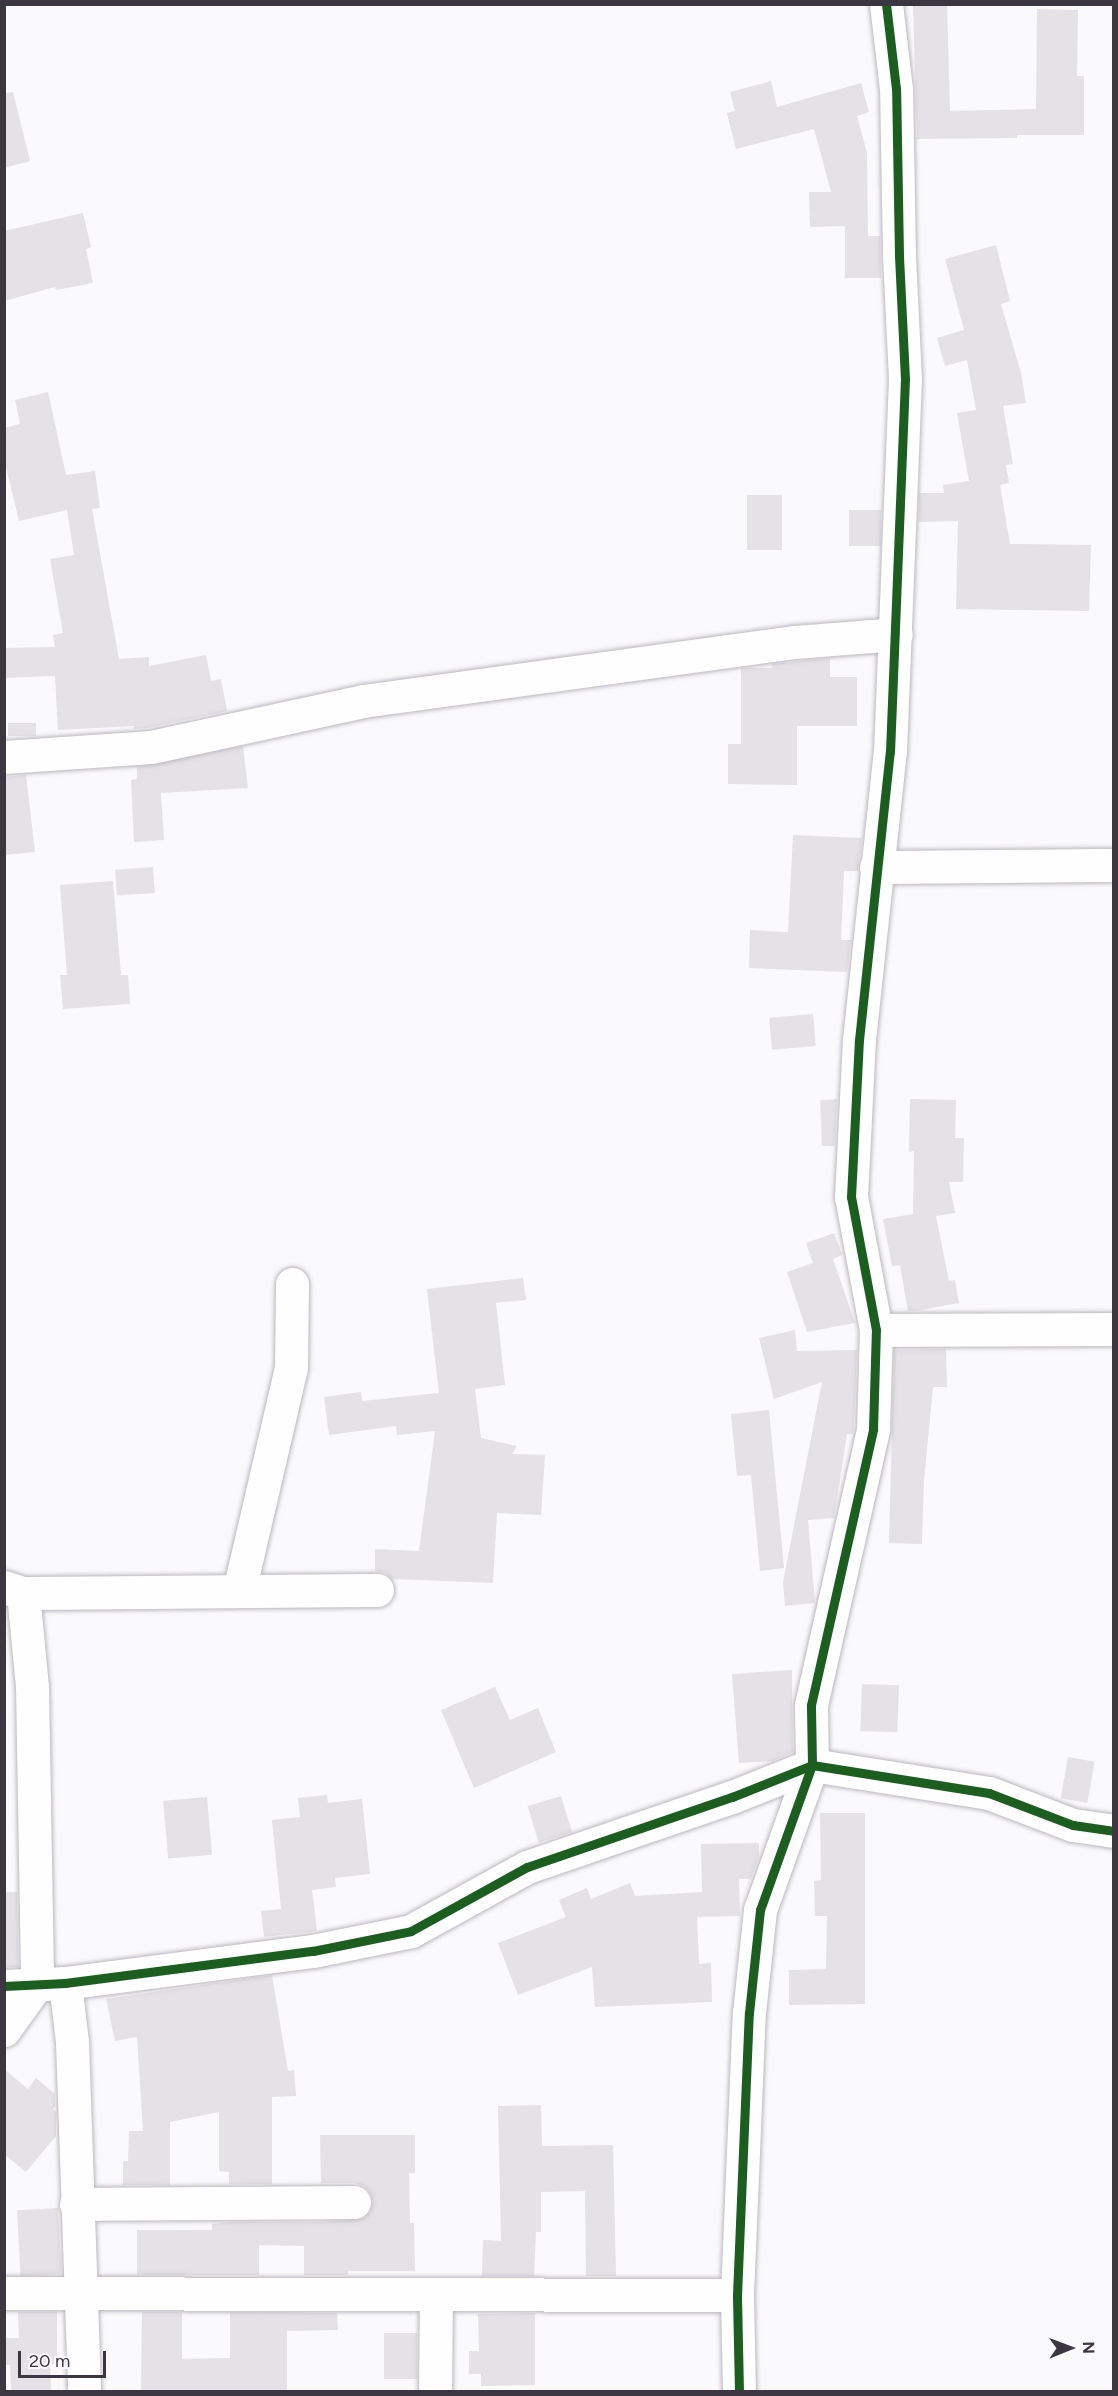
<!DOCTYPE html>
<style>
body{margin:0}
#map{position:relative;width:1118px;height:2396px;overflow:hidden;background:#faf9fc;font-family:Figtree,sans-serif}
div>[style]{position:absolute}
.building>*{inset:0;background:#e4e1e7;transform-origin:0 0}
.roads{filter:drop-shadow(0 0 2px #bbb8be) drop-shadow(0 0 2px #bbb8be)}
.minor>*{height:33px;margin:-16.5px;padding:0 16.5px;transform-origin:16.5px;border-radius:16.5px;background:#fefeff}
.cycleway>*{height:9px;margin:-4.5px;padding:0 4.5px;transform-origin:4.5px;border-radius:4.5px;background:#1b5e20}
span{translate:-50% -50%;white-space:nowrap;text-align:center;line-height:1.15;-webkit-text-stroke:4.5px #faf8fd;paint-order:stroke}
.frame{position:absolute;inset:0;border:6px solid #3b3640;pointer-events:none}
.north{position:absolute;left:1040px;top:2318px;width:60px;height:60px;-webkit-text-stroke:4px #faf8fd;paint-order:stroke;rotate:89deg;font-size:16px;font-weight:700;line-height:24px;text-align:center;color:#3b3640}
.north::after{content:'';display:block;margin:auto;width:21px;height:27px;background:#3b3640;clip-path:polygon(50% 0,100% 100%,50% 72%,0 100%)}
.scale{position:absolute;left:18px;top:2351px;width:88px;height:27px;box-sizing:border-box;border:3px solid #3b3640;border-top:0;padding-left:8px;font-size:18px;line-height:21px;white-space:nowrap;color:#3b3640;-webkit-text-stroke:4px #faf8fd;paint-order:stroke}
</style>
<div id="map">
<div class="building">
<div style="clip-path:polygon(913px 4px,947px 4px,950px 111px,1036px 109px,1037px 9px,1078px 10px,1077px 76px,1084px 76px,1084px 135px,1017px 135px,1017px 138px,917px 139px)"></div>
<div style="clip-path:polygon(771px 81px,777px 107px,861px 83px,869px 112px,857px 116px,867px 153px,868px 236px,880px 236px,881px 278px,845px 278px,845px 226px,810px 227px,809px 192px,831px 192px,814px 129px,736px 149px,727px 113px,735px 111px,730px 92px)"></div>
<div style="clip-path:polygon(13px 92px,30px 161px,4px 168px,4px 93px)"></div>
<div style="clip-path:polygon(83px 213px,91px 247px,86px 249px,93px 283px,56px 290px,55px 287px,4px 301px,4px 231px)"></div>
<div style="clip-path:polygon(996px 245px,1010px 301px,1001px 304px,1021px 373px,1026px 403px,1003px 406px,1013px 464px,1006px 465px,1009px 483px,1000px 485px,1010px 544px,1091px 545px,1089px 611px,956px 609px,958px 521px,919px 522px,919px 493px,944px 493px,943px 485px,969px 481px,957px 413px,976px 410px,967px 360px,945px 366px,937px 338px,964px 330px,945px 259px)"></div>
<div style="clip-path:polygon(48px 392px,66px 475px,95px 471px,100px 508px,92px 509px,119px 659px,149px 657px,149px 666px,206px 655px,211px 681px,221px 679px,227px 711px,148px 728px,134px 729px,134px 726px,58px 730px,55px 676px,4px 678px,4px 648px,55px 647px,53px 635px,63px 633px,50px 559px,74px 555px,67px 510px,19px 521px,4px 459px,4px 428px,20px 424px,15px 400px)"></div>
<div style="left:747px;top:495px;width:35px;height:55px"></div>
<div style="left:849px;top:510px;width:32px;height:36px"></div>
<div style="clip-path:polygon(830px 658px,830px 677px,857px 677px,857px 726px,797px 726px,797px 785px,728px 784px,728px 744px,741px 744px,741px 668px,772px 668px,772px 664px)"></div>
<div style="left:36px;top:723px;width:13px;height:28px;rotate:90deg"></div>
<div style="clip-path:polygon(243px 746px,248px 788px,161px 793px,164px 840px,134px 842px,131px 780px,137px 779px,137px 767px)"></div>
<div style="clip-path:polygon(26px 775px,35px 852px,4px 855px,4px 777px)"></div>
<div style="clip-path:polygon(793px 835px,862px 838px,858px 871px,844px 871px,841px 940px,851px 940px,847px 972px,749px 968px,750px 930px,788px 932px)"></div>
<div style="left:153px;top:867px;width:26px;height:38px;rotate:86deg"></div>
<div style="clip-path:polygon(113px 881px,121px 975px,128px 975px,130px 1004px,63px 1009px,60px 975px,67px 975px,60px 885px)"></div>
<div style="left:813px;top:1014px;width:32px;height:44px;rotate:85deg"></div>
<div style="clip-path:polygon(837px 1099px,835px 1146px,822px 1146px,820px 1100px)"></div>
<div style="clip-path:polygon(910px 1099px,956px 1100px,955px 1138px,964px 1138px,963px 1182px,949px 1182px,955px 1213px,936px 1216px,949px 1281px,955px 1280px,959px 1303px,915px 1311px,908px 1311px,900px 1265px,892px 1266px,883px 1219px,913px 1214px,914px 1151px,909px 1152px)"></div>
<div style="clip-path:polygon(834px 1233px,842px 1255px,833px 1259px,855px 1323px,807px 1332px,787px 1272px,813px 1263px,806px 1243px)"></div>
<div style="clip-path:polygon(523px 1278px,526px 1300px,496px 1303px,505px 1385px,475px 1389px,481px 1438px,517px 1446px,512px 1454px,545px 1455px,541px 1515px,497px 1513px,493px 1583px,392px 1579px,386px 1573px,375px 1571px,375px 1549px,419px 1551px,435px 1431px,397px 1435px,396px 1426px,329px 1435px,324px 1397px,361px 1392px,362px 1401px,439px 1393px,427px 1289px)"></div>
<div style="clip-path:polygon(795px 1330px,797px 1351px,857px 1350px,854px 1427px,853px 1434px,847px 1434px,834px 1518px,808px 1520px,815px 1603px,785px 1606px,783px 1582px,822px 1382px,774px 1399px,759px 1338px)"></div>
<div style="clip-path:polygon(946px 1349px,947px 1387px,933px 1387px,924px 1480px,922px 1544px,889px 1543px,894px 1350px)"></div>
<div style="clip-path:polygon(769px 1410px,784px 1568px,760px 1571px,751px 1475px,737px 1476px,731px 1414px)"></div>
<div style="clip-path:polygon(792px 1670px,793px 1752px,773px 1761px,739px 1763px,732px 1674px)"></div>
<div style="left:862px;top:1684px;width:37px;height:47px;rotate:2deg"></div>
<div style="clip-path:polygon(495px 1687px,510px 1720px,538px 1708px,556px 1752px,474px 1788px,441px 1710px)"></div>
<div style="left:1068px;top:1757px;width:27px;height:42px;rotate:10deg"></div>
<div style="clip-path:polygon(327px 1795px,328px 1803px,362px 1799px,370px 1874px,335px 1878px,336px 1887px,312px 1890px,317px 1931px,264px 1937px,261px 1911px,281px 1909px,272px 1820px,300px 1817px,298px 1798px)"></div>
<div style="left:561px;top:1796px;width:38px;height:35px;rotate:73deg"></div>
<div style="left:207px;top:1797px;width:58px;height:44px;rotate:85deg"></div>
<div style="clip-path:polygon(820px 1813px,865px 1813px,865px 2004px,789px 2005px,789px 1970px,826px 1969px,827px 1916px,815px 1916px,814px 1881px,821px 1880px)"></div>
<div style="clip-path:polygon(759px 1843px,759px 1857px,751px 1879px,739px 1879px,740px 1916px,697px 1917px,699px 1964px,711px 1963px,712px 2002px,595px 2007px,592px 1967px,518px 1995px,498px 1943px,566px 1917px,559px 1900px,587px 1888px,591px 1899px,630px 1883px,635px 1896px,702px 1892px,701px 1844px)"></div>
<div style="left:17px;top:1892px;width:75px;height:13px;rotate:89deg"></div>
<div style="clip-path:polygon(272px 1975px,288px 2071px,294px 2070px,296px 2096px,272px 2097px,272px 2184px,229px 2184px,229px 2172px,219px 2171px,219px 2112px,170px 2122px,170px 2185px,123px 2185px,123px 2161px,128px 2161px,129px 2131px,143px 2131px,137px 2037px,115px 2041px,106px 1999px)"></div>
<div style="clip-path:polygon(4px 2069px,28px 2089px,36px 2078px,55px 2094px,55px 2106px,53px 2109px,56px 2112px,56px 2136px,26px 2172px,4px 2154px)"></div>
<div style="clip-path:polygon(541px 2105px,542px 2146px,613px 2145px,616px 2276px,586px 2276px,585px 2191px,541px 2192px,541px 2232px,536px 2232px,534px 2276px,482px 2276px,483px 2240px,501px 2241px,498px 2106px)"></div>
<div style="clip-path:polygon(320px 2135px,415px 2135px,415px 2173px,409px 2173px,410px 2223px,414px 2223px,415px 2271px,348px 2271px,348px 2275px,304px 2275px,304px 2246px,259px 2245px,259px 2275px,137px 2275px,137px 2230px,212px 2230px,212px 2224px,229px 2222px,321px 2222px,364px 2218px,371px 2211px,373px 2201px,370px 2192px,364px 2186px,354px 2183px,321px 2183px)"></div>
<div style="left:58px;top:2208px;width:66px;height:41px;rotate:87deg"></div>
<div style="clip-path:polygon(18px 2312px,57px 2312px,57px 2364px,50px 2364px,51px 2391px,11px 2391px,10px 2365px,6px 2365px,5px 2338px,19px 2338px)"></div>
<div style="clip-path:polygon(142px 2312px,182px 2312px,182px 2359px,230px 2358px,230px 2312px,337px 2313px,338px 2330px,287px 2331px,287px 2391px,141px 2391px)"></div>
<div style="clip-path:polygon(535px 2313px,535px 2385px,481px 2386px,481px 2374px,469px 2374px,469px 2351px,479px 2351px,478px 2314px)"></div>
<div style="left:384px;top:2333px;width:33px;height:46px"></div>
</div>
<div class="roads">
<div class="minor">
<div style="left:4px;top:757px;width:147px;rotate:-3.9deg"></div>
<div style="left:151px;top:747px;width:217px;rotate:-12.2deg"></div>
<div style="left:363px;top:701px;width:436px;rotate:-7.8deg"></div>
<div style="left:795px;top:642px;width:101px;rotate:-4.5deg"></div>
<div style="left:876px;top:867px;width:238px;rotate:-0.5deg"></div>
<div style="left:876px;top:1330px;width:238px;rotate:-0.2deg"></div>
<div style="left:4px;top:1587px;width:20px;rotate:18deg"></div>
<div style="left:23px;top:1593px;width:94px;rotate:84.5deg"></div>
<div style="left:32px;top:1687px;width:297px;rotate:89deg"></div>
<div style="left:37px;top:1984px;width:57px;rotate:125.7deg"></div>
<div style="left:239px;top:1591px;width:229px;rotate:-76.9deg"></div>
<div style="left:291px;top:1368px;width:84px;rotate:-89.3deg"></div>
<div style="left:23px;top:1593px;width:354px;rotate:-0.5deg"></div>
<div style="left:65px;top:1983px;width:59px;rotate:83.2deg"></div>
<div style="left:72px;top:2042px;width:350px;rotate:88deg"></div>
<div style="left:4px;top:1986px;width:61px;rotate:-2.8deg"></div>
<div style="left:65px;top:1983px;width:250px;rotate:-7.4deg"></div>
<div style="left:313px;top:1951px;width:100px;rotate:-11.5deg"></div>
<div style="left:411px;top:1931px;width:132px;rotate:-28.9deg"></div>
<div style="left:527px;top:1867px;width:217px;rotate:-18.9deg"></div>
<div style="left:732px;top:1797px;width:86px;rotate:-21.8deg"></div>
<div style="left:812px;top:1765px;width:179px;rotate:9deg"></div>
<div style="left:989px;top:1793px;width:90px;rotate:20.9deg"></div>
<div style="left:1073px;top:1825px;width:41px;rotate:8.3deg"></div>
<div style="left:76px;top:2204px;width:278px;rotate:-0.4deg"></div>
<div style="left:4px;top:2293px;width:733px;rotate:0.16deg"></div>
<div style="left:435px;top:2392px;width:98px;rotate:-89.4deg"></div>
<div style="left:739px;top:2392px;width:97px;rotate:-91.2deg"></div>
<div style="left:737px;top:2295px;width:282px;rotate:-87.6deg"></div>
<div style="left:749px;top:2013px;width:104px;rotate:-83.9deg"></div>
<div style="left:760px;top:1910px;width:154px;rotate:-70.3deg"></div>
<div style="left:812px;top:1765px;width:60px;rotate:-91deg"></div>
<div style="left:811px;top:1705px;width:283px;rotate:-77.3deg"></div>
<div style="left:873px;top:1429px;width:99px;rotate:-88.3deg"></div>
<div style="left:876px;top:1330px;width:135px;rotate:-100.6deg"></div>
<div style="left:851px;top:1197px;width:157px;rotate:-87.1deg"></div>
<div style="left:859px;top:1040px;width:290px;rotate:-83.9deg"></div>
<div style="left:890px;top:752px;width:373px;rotate:-87.7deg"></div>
<div style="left:905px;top:379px;width:124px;rotate:-92.8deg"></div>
<div style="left:899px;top:255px;width:166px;rotate:-91deg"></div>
<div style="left:896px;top:89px;width:86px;rotate:-96.7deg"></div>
</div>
</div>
<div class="cycleway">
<div style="left:4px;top:1986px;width:61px;rotate:-2.8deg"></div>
<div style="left:65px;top:1983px;width:250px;rotate:-7.4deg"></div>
<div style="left:313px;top:1951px;width:100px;rotate:-11.5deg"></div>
<div style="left:411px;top:1931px;width:132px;rotate:-28.9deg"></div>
<div style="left:527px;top:1867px;width:217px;rotate:-18.9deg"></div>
<div style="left:732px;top:1797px;width:86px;rotate:-21.8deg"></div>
<div style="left:812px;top:1765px;width:179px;rotate:9deg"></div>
<div style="left:989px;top:1793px;width:90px;rotate:20.9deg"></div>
<div style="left:1073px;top:1825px;width:41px;rotate:8.3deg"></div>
<div style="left:739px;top:2392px;width:97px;rotate:-91.2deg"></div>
<div style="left:737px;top:2295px;width:282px;rotate:-87.6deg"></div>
<div style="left:749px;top:2013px;width:104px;rotate:-83.9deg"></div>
<div style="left:760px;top:1910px;width:154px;rotate:-70.3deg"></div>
<div style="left:812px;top:1765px;width:60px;rotate:-91deg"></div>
<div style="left:811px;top:1705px;width:283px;rotate:-77.3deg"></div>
<div style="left:873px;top:1429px;width:99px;rotate:-88.3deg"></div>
<div style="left:876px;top:1330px;width:135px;rotate:-100.6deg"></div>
<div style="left:851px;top:1197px;width:157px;rotate:-87.1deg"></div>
<div style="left:859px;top:1040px;width:290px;rotate:-83.9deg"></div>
<div style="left:890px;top:752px;width:373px;rotate:-87.7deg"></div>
<div style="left:905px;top:379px;width:124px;rotate:-92.8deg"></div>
<div style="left:899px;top:255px;width:166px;rotate:-91deg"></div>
<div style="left:896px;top:89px;width:86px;rotate:-96.7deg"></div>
</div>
<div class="frame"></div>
<div class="north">N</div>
<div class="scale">20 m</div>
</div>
